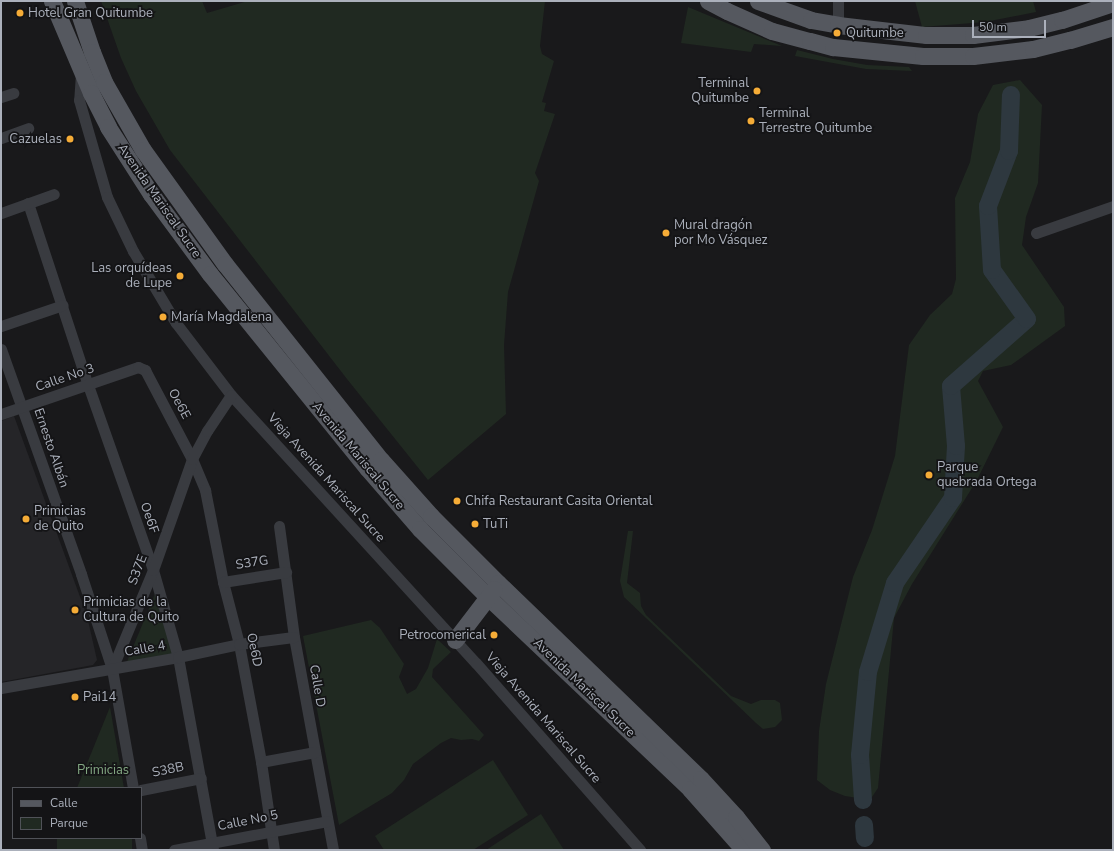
<!DOCTYPE html>
<meta charset="utf-8">
<style>
body{margin:0}
#map{position:relative;width:1114px;height:851px;overflow:hidden;background:#19191b;font-family:"Nunito Sans",sans-serif}
div>[style]{position:absolute}
.built>*{inset:0;background:#252528}
.green>*{inset:0;background:#202921;transform-origin:0 0}
.river>*{height:18px;margin:-9px;padding:0 9px;transform-origin:9px;border-radius:9px;background:#2e383f}
.minor>*{height:11px;margin:-5.5px;padding:0 5.5px;transform-origin:5.5px;border-radius:5.5px;background:#393b40}
.primary>*{height:17px;margin:-8.5px;padding:0 8.5px;transform-origin:8.5px;border-radius:8.5px;background:#55585f}
.dots>*{width:11px;height:11px;translate:-50% -50%;box-sizing:border-box;border:2px solid #141416;border-radius:50%}
span{translate:-50% -50%;white-space:nowrap;text-align:center;line-height:1.15;-webkit-text-stroke:3.5px #141416;paint-order:stroke}
.poi-label{font-size:13px;color:#abb0bb}
.left{translate:0 -50%;text-align:left}
.right{translate:-100% -50%;text-align:right}
.street-label{font-size:13px;color:#abb0bb}
.park-label{font-size:13px;color:#82a682}
.frame{position:absolute;inset:0;border:2px solid #abb0bb;pointer-events:none}
.legend{position:absolute;left:12px;top:787px;width:130px;height:52px;box-sizing:border-box;background:#141416;border:1px solid #505258;margin:0;padding:5px 7px;list-style:none;font-size:12px;color:#abb0bb}
.legend li{display:flex;align-items:center;gap:8px;height:20px}
.legend b{width:20px;border:1px solid #505258}
.scale{position:absolute;left:972px;top:20px;width:74px;height:18px;box-sizing:border-box;border:2px solid #abb0bb;border-top:0;padding-left:5px;font-size:12px;line-height:14px;white-space:nowrap;color:#abb0bb;-webkit-text-stroke:3px #141416;paint-order:stroke}
</style>
<div id="map">
<div class="built">
<div style="clip-path:polygon(14px 416px,87px 616px,97px 660px,93px 665px,1px 682px,1px 421px)"></div>
</div>
<div class="green">
<div style="clip-path:polygon(101px 1px,202px 1px,207px 13px,248px 1px,545px 1px,540px 46px,542px 54px,554px 61px,542px 102px,546px 103px,544px 111px,555px 114px,535px 173px,539px 181px,508px 292px,504px 345px,506px 414px,428px 480px,347px 379px,170px 150px,136px 91px,121px 58px)"></div>
<div style="clip-path:polygon(915px 1px,1033px 1px,1036px 12px,985px 22px,922px 27px)"></div>
<div style="clip-path:polygon(688px 7px,782px 46px,754px 44px,751px 52px,681px 43px)"></div>
<div style="clip-path:polygon(797px 50px,833px 59px,867px 65px,909px 67px,912px 71px,866px 69px,795px 56px)"></div>
<div style="clip-path:polygon(1020px 80px,1042px 105px,1038px 183px,1026px 217px,1022px 245px,1064px 307px,1065px 326px,1011px 365px,983px 371px,978px 381px,1003px 427px,977px 480px,912px 584px,894px 618px,878px 788px,872px 797px,858px 798px,845px 796px,830px 790px,817px 780px,819px 731px,826px 684px,853px 577px,872px 530px,895px 456px,909px 345px,930px 315px,952px 294px,956px 279px,955px 198px,970px 162px,978px 114px,993px 85px)"></div>
<div style="clip-path:polygon(628px 531px,633px 531px,627px 583px,640px 593px,641px 606px,646px 615px,731px 696px,751px 704px,761px 700px,775px 700px,780px 703px,782px 720px,775px 727px,763px 729px,756px 723px,624px 597px,620px 581px)"></div>
<div style="clip-path:polygon(157px 589px,173px 654px,126px 664px)"></div>
<div style="clip-path:polygon(371px 620px,380px 628px,404px 664px,399px 677px,407px 694px,416px 689px,428px 668px,437px 639px,451px 652px,433px 669px,432px 677px,484px 735px,479px 741px,472px 739px,461px 740px,451px 738px,441px 743px,413px 764px,404px 780px,392px 793px,339px 825px,303px 636px)"></div>
<div style="clip-path:polygon(110px 707px,124px 788px,77px 788px)"></div>
<div style="clip-path:polygon(493px 760px,528px 815px,473px 850px,384px 850px,375px 836px)"></div>
<div style="clip-path:polygon(541px 814px,564px 850px,486px 850px)"></div>
<div style="left:57px;top:838px;width:75px;height:13px"></div>
</div>
<div class="river">
<div style="left:863px;top:800px;width:45px;rotate:-93.8deg"></div>
<div style="left:860px;top:755px;width:83px;rotate:-84.5deg"></div>
<div style="left:868px;top:672px;width:93px;rotate:-73.1deg"></div>
<div style="left:895px;top:583px;width:103px;rotate:-55.7deg"></div>
<div style="left:953px;top:498px;width:52px;rotate:-86.7deg"></div>
<div style="left:956px;top:446px;width:60px;rotate:-94.8deg"></div>
<div style="left:951px;top:386px;width:101px;rotate:-41.4deg"></div>
<div style="left:1027px;top:319px;width:60px;rotate:-125.5deg"></div>
<div style="left:992px;top:270px;width:64px;rotate:-93.6deg"></div>
<div style="left:988px;top:206px;width:59px;rotate:-69.1deg"></div>
<div style="left:1009px;top:151px;width:56px;rotate:-88deg"></div>
<div style="left:864px;top:825px;width:13px;rotate:86deg"></div>
</div>
<div class="minor">
<div style="left:838px;top:25px;width:24px;rotate:-90deg"></div>
<div style="left:81px;top:74px;width:26px;rotate:94deg"></div>
<div style="left:79px;top:100px;width:101px;rotate:73.9deg"></div>
<div style="left:107px;top:197px;width:60px;rotate:64.3deg"></div>
<div style="left:133px;top:251px;width:84px;rotate:59.2deg"></div>
<div style="left:176px;top:323px;width:91px;rotate:52.6deg"></div>
<div style="left:231px;top:395px;width:363px;rotate:47.6deg"></div>
<div style="left:476px;top:663px;width:249px;rotate:48.7deg"></div>
<div style="left:1px;top:97px;width:13px;rotate:-18deg"></div>
<div style="left:1px;top:138px;width:29px;rotate:-20deg"></div>
<div style="left:28px;top:203px;width:192px;rotate:71.8deg"></div>
<div style="left:88px;top:385px;width:196px;rotate:70.6deg"></div>
<div style="left:153px;top:570px;width:91px;rotate:74deg"></div>
<div style="left:178px;top:657px;width:196px;rotate:79.7deg"></div>
<div style="left:1px;top:213px;width:56px;rotate:-19.7deg"></div>
<div style="left:1036px;top:233px;width:82px;rotate:-19.3deg"></div>
<div style="left:1px;top:326px;width:65px;rotate:-18.7deg"></div>
<div style="left:1px;top:349px;width:239px;rotate:70.4deg"></div>
<div style="left:81px;top:574px;width:100px;rotate:71.9deg"></div>
<div style="left:112px;top:669px;width:121px;rotate:80deg"></div>
<div style="left:1px;top:414px;width:145px;rotate:-18.9deg"></div>
<div style="left:138px;top:367px;width:8px;rotate:23deg"></div>
<div style="left:145px;top:370px;width:101px;rotate:62.2deg"></div>
<div style="left:192px;top:459px;width:34px;rotate:67deg"></div>
<div style="left:205px;top:490px;width:94px;rotate:78.9deg"></div>
<div style="left:223px;top:582px;width:64px;rotate:75.5deg"></div>
<div style="left:239px;top:644px;width:120px;rotate:79.4deg"></div>
<div style="left:261px;top:762px;width:89px;rotate:81.6deg"></div>
<div style="left:279px;top:526px;width:112px;rotate:82.3deg"></div>
<div style="left:294px;top:637px;width:217px;rotate:79.6deg"></div>
<div style="left:223px;top:582px;width:64px;rotate:-9deg"></div>
<div style="left:112px;top:669px;width:107px;rotate:-67.5deg"></div>
<div style="left:153px;top:570px;width:118px;rotate:-70.6deg"></div>
<div style="left:192px;top:459px;width:32px;rotate:-62deg"></div>
<div style="left:207px;top:431px;width:43px;rotate:-56.3deg"></div>
<div style="left:1px;top:688px;width:180px;rotate:-9.9deg"></div>
<div style="left:178px;top:657px;width:62px;rotate:-12deg"></div>
<div style="left:239px;top:644px;width:55px;rotate:-7.3deg"></div>
<div style="left:261px;top:762px;width:55px;rotate:-10.5deg"></div>
<div style="left:141px;top:790px;width:61px;rotate:-11.3deg"></div>
<div style="left:140px;top:838px;width:12px;rotate:81deg"></div>
<div style="left:174px;top:850px;width:156px;rotate:-10.7deg"></div>
</div>
<div class="primary">
<div style="left:52px;top:1px;width:100px;rotate:67deg"></div>
<div style="left:91px;top:93px;width:38px;rotate:63deg"></div>
<div style="left:108px;top:127px;width:80px;rotate:57.3deg"></div>
<div style="left:151px;top:194px;width:99px;rotate:53.6deg"></div>
<div style="left:210px;top:274px;width:250px;rotate:51deg"></div>
<div style="left:367px;top:468px;width:81px;rotate:49deg"></div>
<div style="left:420px;top:529px;width:96px;rotate:45deg"></div>
<div style="left:488px;top:597px;width:279px;rotate:43.5deg"></div>
<div style="left:690px;top:789px;width:81px;rotate:48.5deg"></div>
<div style="left:75px;top:1px;width:54px;rotate:71.6deg"></div>
<div style="left:92px;top:52px;width:32px;rotate:68deg"></div>
<div style="left:104px;top:82px;width:78px;rotate:60.2deg"></div>
<div style="left:143px;top:150px;width:140px;rotate:54.3deg"></div>
<div style="left:225px;top:264px;width:251px;rotate:51.5deg"></div>
<div style="left:381px;top:460px;width:75px;rotate:48.2deg"></div>
<div style="left:431px;top:516px;width:95px;rotate:45deg"></div>
<div style="left:498px;top:583px;width:282px;rotate:44deg"></div>
<div style="left:701px;top:779px;width:52px;rotate:47.4deg"></div>
<div style="left:736px;top:817px;width:42px;rotate:51.8deg"></div>
<div style="left:708px;top:1px;width:21px;rotate:28deg"></div>
<div style="left:727px;top:11px;width:49px;rotate:24deg"></div>
<div style="left:772px;top:31px;width:39px;rotate:15deg"></div>
<div style="left:810px;top:41px;width:24px;rotate:15deg"></div>
<div style="left:833px;top:47px;width:90px;rotate:5.7deg"></div>
<div style="left:923px;top:56px;width:50px"></div>
<div style="left:973px;top:56px;width:60px;rotate:-6.7deg"></div>
<div style="left:1033px;top:49px;width:38px;rotate:-14deg"></div>
<div style="left:1070px;top:40px;width:45px;rotate:-16.8deg"></div>
<div style="left:758px;top:1px;width:56px;rotate:19.7deg"></div>
<div style="left:811px;top:20px;width:27px;rotate:10deg"></div>
<div style="left:838px;top:25px;width:89px;rotate:6.5deg"></div>
<div style="left:926px;top:35px;width:47px"></div>
<div style="left:973px;top:35px;width:56px;rotate:-7.1deg"></div>
<div style="left:1029px;top:28px;width:34px;rotate:-14deg"></div>
<div style="left:1062px;top:20px;width:54px;rotate:-18.4deg"></div>
<div style="left:455px;top:640px;width:64px;rotate:-52.6deg"></div>
</div>
<div class="dots">
<div style="left:20px;top:13px;background:#f5ac37"></div>
<div style="left:837px;top:33px;background:#f5ac37"></div>
<div style="left:757px;top:91px;background:#f5ac37"></div>
<div style="left:751px;top:121px;background:#f5ac37"></div>
<div style="left:70px;top:139px;background:#f5ac37"></div>
<div style="left:666px;top:233px;background:#f5ac37"></div>
<div style="left:180px;top:276px;background:#f5ac37"></div>
<div style="left:163px;top:317px;background:#f5ac37"></div>
<div style="left:929px;top:475px;background:#f5ac37"></div>
<div style="left:457px;top:501px;background:#f5ac37"></div>
<div style="left:26px;top:519px;background:#f5ac37"></div>
<div style="left:475px;top:524px;background:#f5ac37"></div>
<div style="left:75px;top:610px;background:#f5ac37"></div>
<div style="left:494px;top:635px;background:#f5ac37"></div>
<div style="left:75px;top:697px;background:#f5ac37"></div>
</div>
<div class="poi-label">
<span class="left" style="left:28px;top:13px">Hotel Gran Quitumbe</span>
<span class="left" style="left:846px;top:33px">Quitumbe</span>
<span class="right" style="left:749px;top:91px">Terminal<br>Quitumbe</span>
<span class="left" style="left:759px;top:121px">Terminal<br>Terrestre Quitumbe</span>
<span class="right" style="left:62px;top:139px">Cazuelas</span>
<span class="left" style="left:674px;top:233px">Mural dragón<br>por Mo Vásquez</span>
<span class="right" style="left:172px;top:276px">Las orquídeas<br>de Lupe</span>
<span class="left" style="left:171px;top:317px">María Magdalena</span>
<span class="left" style="left:937px;top:475px">Parque<br>quebrada Ortega</span>
<span class="left" style="left:465px;top:501px">Chifa Restaurant Casita Oriental</span>
<span class="left" style="left:34px;top:519px">Primicias<br>de Quito</span>
<span class="left" style="left:483px;top:524px">TuTi</span>
<span class="left" style="left:83px;top:610px">Primicias de la<br>Cultura de Quito</span>
<span class="right" style="left:486px;top:635px">Petrocomerical</span>
<span class="left" style="left:83px;top:697px">Pai14</span>
</div>
<div class="street-label">
<span style="left:159px;top:201px;rotate:55deg">Avenida Mariscal Sucre</span>
<span style="left:65px;top:378px;rotate:-19deg">Calle No 3</span>
<span style="left:179px;top:404px;rotate:62deg">Oe6E</span>
<span style="left:51px;top:448px;rotate:71deg">Ernesto Albán</span>
<span style="left:358px;top:456px;rotate:50deg">Avenida Mariscal Sucre</span>
<span style="left:326px;top:478px;rotate:48deg">Vieja Avenida Mariscal Sucre</span>
<span style="left:149px;top:518px;rotate:71deg">Oe6F</span>
<span style="left:252px;top:563px;rotate:-9deg">S37G</span>
<span style="left:138px;top:570px;rotate:-69deg">S37E</span>
<span style="left:145px;top:649px;rotate:-10deg">Calle 4</span>
<span style="left:254px;top:650px;rotate:78deg">Oe6D</span>
<span style="left:317px;top:686px;rotate:80deg">Calle D</span>
<span style="left:584px;top:688px;rotate:44deg">Avenida Mariscal Sucre</span>
<span style="left:543px;top:718px;rotate:49deg">Vieja Avenida Mariscal Sucre</span>
<span style="left:168px;top:770px;rotate:-12deg">S38B</span>
<span style="left:248px;top:821px;rotate:-11deg">Calle No 5</span>
</div>
<div class="park-label">
<span style="left:103px;top:770px">Primicias</span>
</div>
<div class="frame"></div>
<ul class="legend">
<li><b style="height:5px;background:#55585f"></b>Calle</li>
<li><b style="height:11px;background:#202921"></b>Parque</li>
</ul>
<div class="scale">50 m</div>
</div>
